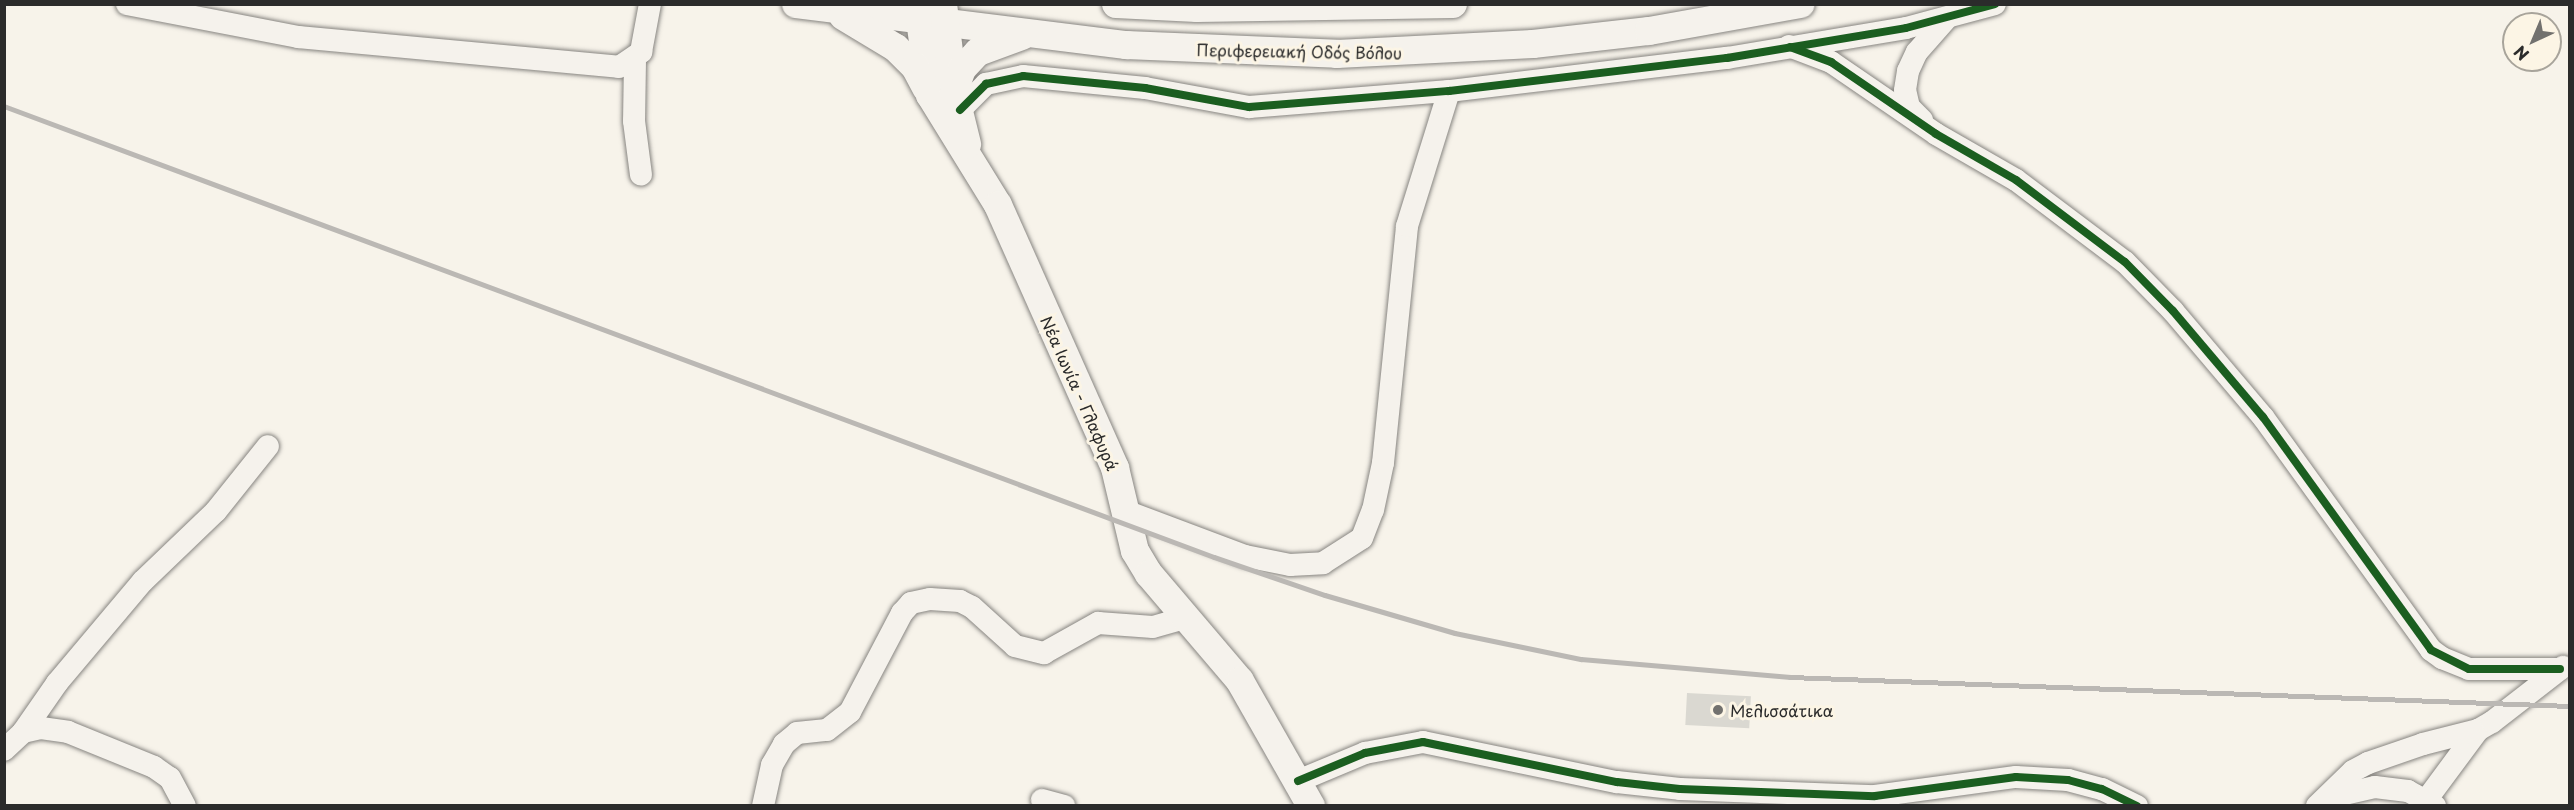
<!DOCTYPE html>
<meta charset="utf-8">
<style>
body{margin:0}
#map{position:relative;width:2574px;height:810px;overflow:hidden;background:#f7f3ea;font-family:"Playpen Sans",sans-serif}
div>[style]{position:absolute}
.building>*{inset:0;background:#dad8d1;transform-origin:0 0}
.roads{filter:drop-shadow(0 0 2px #878581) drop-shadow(0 0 2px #878581)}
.minor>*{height:22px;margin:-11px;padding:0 11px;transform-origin:11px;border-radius:11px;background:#f5f2ec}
.major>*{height:28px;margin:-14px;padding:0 14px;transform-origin:14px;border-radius:14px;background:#f5f2ec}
.rail>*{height:4.5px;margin:-2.25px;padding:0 2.25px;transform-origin:2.25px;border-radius:2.25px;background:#bbb8b4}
.cycleway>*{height:8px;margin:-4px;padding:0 4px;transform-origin:4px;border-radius:4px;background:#1b5e20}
.dots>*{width:16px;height:16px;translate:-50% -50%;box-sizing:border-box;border:3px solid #fcf5e5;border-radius:50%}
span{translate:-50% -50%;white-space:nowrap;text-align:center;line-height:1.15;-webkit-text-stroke:6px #fcf5e5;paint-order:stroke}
.street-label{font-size:16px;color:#2b2b2b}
.poi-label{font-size:16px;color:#2b2b2b}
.left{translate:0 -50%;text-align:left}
.frame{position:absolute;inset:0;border:6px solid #2b2b2b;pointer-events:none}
.north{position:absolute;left:2502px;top:12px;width:60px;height:60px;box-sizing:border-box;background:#fcf5e5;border:2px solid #a8a49b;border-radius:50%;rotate:224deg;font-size:16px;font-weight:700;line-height:24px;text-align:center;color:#2b2b2b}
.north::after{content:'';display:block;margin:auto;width:21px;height:27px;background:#72716e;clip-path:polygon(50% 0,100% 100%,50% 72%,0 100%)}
</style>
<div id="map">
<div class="building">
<div style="left:1687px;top:693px;width:64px;height:32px;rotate:3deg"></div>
</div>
<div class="roads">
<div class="minor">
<div style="left:127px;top:4px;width:174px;rotate:10.9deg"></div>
<div style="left:298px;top:37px;width:322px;rotate:5.3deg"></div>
<div style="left:619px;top:67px;width:27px;rotate:-34deg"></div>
<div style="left:641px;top:52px;width:49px;rotate:-79.4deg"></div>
<div style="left:1789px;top:46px;width:45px;rotate:20.9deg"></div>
<div style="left:1831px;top:62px;width:127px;rotate:34.4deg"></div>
<div style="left:1936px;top:134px;width:92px;rotate:29.9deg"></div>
<div style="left:2016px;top:180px;width:136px;rotate:37deg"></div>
<div style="left:2125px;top:262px;width:69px;rotate:45.6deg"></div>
<div style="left:2173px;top:311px;width:139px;rotate:49.7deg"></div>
<div style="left:2263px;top:417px;width:287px;rotate:54.2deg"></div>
<div style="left:2431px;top:650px;width:14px;rotate:36deg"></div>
<div style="left:2442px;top:658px;width:29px;rotate:22deg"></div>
<div style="left:2469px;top:669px;width:91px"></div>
<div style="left:635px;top:60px;width:61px;rotate:90.9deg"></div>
<div style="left:634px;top:121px;width:54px;rotate:82.6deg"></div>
<div style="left:960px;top:110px;width:37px;rotate:-45deg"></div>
<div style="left:986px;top:84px;width:38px;rotate:-12deg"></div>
<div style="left:1023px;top:76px;width:123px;rotate:5.6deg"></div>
<div style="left:1145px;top:88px;width:106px;rotate:10.4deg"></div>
<div style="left:1249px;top:107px;width:201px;rotate:-4.6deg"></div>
<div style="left:1449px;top:91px;width:280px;rotate:-6.8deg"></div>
<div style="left:1727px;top:58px;width:181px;rotate:-9.5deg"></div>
<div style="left:1906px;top:28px;width:92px;rotate:-15.1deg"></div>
<div style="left:1922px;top:120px;width:18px;rotate:-135deg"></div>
<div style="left:1909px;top:107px;width:17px;rotate:-103deg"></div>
<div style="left:1905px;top:90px;width:19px;rotate:-81deg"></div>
<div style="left:1908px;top:71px;width:21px;rotate:-65deg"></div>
<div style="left:1917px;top:52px;width:44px;rotate:-48.7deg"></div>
<div style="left:1128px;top:512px;width:125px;rotate:20.6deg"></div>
<div style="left:1245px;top:556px;width:46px;rotate:11.3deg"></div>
<div style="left:1290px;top:565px;width:33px;rotate:-3deg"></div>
<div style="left:1323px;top:563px;width:46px;rotate:-32.7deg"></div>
<div style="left:1362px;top:538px;width:30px;rotate:-69deg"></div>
<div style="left:1373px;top:510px;width:48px;rotate:-78deg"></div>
<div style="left:1383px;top:463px;width:238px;rotate:-84.2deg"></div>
<div style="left:1407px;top:226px;width:141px;rotate:-72.7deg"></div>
<div style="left:23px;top:732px;width:18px;rotate:-13deg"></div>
<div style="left:41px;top:728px;width:27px;rotate:8deg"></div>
<div style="left:68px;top:732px;width:93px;rotate:22.1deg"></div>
<div style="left:154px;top:767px;width:19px;rotate:35deg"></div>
<div style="left:170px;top:778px;width:32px;rotate:62deg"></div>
<div style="left:4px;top:750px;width:26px;rotate:-43deg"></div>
<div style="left:23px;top:732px;width:60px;rotate:-55.2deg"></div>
<div style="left:57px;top:683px;width:133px;rotate:-49.9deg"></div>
<div style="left:143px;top:581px;width:101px;rotate:-43.8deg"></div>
<div style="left:216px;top:511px;width:83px;rotate:-51.3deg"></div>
<div style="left:1298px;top:781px;width:73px;rotate:-22.7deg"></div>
<div style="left:1365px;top:753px;width:59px;rotate:-10.7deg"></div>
<div style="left:1423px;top:742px;width:198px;rotate:11.7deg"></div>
<div style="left:1617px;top:782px;width:63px;rotate:6.3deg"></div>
<div style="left:1680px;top:789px;width:195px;rotate:2.1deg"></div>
<div style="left:1875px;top:796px;width:142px;rotate:-7.7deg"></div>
<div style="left:2016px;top:777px;width:52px;rotate:3.3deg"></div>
<div style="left:2068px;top:780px;width:35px;rotate:15deg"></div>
<div style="left:2102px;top:789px;width:39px;rotate:26deg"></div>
<div style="left:2327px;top:798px;width:49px;rotate:-12.9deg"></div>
<div style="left:2375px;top:787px;width:33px;rotate:7deg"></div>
<div style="left:2408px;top:791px;width:31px;rotate:29deg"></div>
<div style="left:2427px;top:799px;width:86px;rotate:-53.5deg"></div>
<div style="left:1042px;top:800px;width:23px;rotate:15deg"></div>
<div style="left:763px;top:806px;width:42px;rotate:-77.6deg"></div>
<div style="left:772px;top:765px;width:24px;rotate:-60deg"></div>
<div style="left:784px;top:744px;width:17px;rotate:-40deg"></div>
<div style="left:797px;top:733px;width:30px;rotate:-6deg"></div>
<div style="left:827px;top:730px;width:29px;rotate:-38deg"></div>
<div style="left:850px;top:712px;width:112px;rotate:-62.3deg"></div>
<div style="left:902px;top:613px;width:13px;rotate:-48deg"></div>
<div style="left:911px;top:603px;width:19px;rotate:-12deg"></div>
<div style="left:930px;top:599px;width:30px;rotate:4deg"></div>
<div style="left:960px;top:601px;width:13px;rotate:27deg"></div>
<div style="left:972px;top:607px;width:58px;rotate:42.2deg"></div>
<div style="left:1015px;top:646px;width:30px;rotate:14deg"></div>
<div style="left:1044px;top:653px;width:62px;rotate:-29.1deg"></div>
<div style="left:1098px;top:623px;width:55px;rotate:4.2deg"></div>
<div style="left:1153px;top:627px;width:35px;rotate:-16deg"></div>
<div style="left:2317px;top:806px;width:50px;rotate:-44.2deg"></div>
<div style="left:2353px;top:771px;width:17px;rotate:-28deg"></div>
<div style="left:2368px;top:763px;width:58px;rotate:-19.1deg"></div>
<div style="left:2423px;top:744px;width:57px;rotate:-14.3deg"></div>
<div style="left:2478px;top:730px;width:16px;rotate:-30deg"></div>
<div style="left:2492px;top:722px;width:90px;rotate:-37.8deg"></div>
</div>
<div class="major">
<div style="left:796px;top:4px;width:333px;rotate:7.1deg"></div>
<div style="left:1126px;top:45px;width:211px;rotate:2.4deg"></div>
<div style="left:1337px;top:54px;width:196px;rotate:-2.9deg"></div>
<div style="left:1533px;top:44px;width:117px;rotate:-6.4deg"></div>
<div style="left:1649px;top:31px;width:154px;rotate:-10.1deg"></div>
<div style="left:918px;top:4px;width:92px;rotate:82.5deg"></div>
<div style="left:930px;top:95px;width:129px;rotate:58.3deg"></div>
<div style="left:998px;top:205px;width:288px;rotate:66deg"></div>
<div style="left:1115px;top:468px;width:85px;rotate:76.5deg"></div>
<div style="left:1135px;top:551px;width:27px;rotate:59deg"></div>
<div style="left:1149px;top:574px;width:140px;rotate:49.6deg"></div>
<div style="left:1240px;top:681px;width:144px;rotate:60.4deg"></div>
<div style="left:943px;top:4px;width:88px;rotate:82.8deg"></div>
<div style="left:954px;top:91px;width:55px;rotate:76.2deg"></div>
<div style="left:1116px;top:4px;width:81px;rotate:2.8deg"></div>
<div style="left:1197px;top:8px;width:256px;rotate:-0.9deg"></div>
<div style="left:843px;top:16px;width:62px;rotate:31.1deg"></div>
<div style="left:896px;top:48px;width:27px;rotate:45deg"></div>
<div style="left:915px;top:67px;width:24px;rotate:62deg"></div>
<div style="left:954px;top:91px;width:23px;rotate:-70deg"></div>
<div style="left:962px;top:69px;width:23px;rotate:-47deg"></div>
<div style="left:978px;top:52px;width:47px;rotate:-20deg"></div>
</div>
</div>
<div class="rail">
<div style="left:4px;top:106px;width:1291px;rotate:20.44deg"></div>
<div style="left:1214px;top:557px;width:117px;rotate:18.9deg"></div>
<div style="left:1325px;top:595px;width:135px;rotate:16.3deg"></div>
<div style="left:1455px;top:633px;width:129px;rotate:11.7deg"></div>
<div style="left:1581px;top:659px;width:210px;rotate:4.9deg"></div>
<div style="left:1790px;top:677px;width:781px;rotate:2.13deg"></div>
</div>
<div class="cycleway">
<div style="left:1790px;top:47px;width:44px;rotate:20.1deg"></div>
<div style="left:1831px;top:62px;width:127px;rotate:34.4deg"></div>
<div style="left:1936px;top:134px;width:92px;rotate:29.9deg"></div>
<div style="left:2016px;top:180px;width:136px;rotate:37deg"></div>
<div style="left:2125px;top:262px;width:69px;rotate:45.6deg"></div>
<div style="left:2173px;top:311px;width:139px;rotate:49.7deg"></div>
<div style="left:2263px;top:417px;width:287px;rotate:54.2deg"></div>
<div style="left:2431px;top:650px;width:42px;rotate:26.6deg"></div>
<div style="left:2469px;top:669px;width:91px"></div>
<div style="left:960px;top:110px;width:37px;rotate:-45deg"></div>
<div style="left:986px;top:84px;width:38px;rotate:-12deg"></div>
<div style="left:1023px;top:76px;width:123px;rotate:5.6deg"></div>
<div style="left:1145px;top:88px;width:106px;rotate:10.4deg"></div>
<div style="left:1249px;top:107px;width:201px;rotate:-4.6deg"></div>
<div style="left:1449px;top:91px;width:280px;rotate:-6.8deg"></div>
<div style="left:1727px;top:58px;width:181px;rotate:-9.5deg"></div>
<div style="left:1906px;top:28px;width:92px;rotate:-15.1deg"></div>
<div style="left:1298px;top:781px;width:73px;rotate:-22.7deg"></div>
<div style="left:1365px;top:753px;width:59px;rotate:-10.7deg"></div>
<div style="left:1423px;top:742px;width:198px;rotate:11.7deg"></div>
<div style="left:1617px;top:782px;width:63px;rotate:6.3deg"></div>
<div style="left:1680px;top:789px;width:195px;rotate:2.1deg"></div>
<div style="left:1875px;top:796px;width:142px;rotate:-7.7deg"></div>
<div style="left:2016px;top:777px;width:52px;rotate:3.3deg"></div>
<div style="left:2068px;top:780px;width:35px;rotate:15deg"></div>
<div style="left:2102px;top:789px;width:39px;rotate:26deg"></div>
</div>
<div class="dots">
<div style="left:1718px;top:710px;background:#72716e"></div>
</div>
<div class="street-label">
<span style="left:1299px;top:51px;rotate:1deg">Περιφερειακή Οδός Βόλου</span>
<span style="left:1080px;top:393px;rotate:66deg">Νέα Ιωνία - Γλαφυρά</span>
</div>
<div class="poi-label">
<span class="left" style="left:1730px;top:710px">Μελισσάτικα</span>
</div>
<div class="frame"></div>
<div class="north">N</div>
</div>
